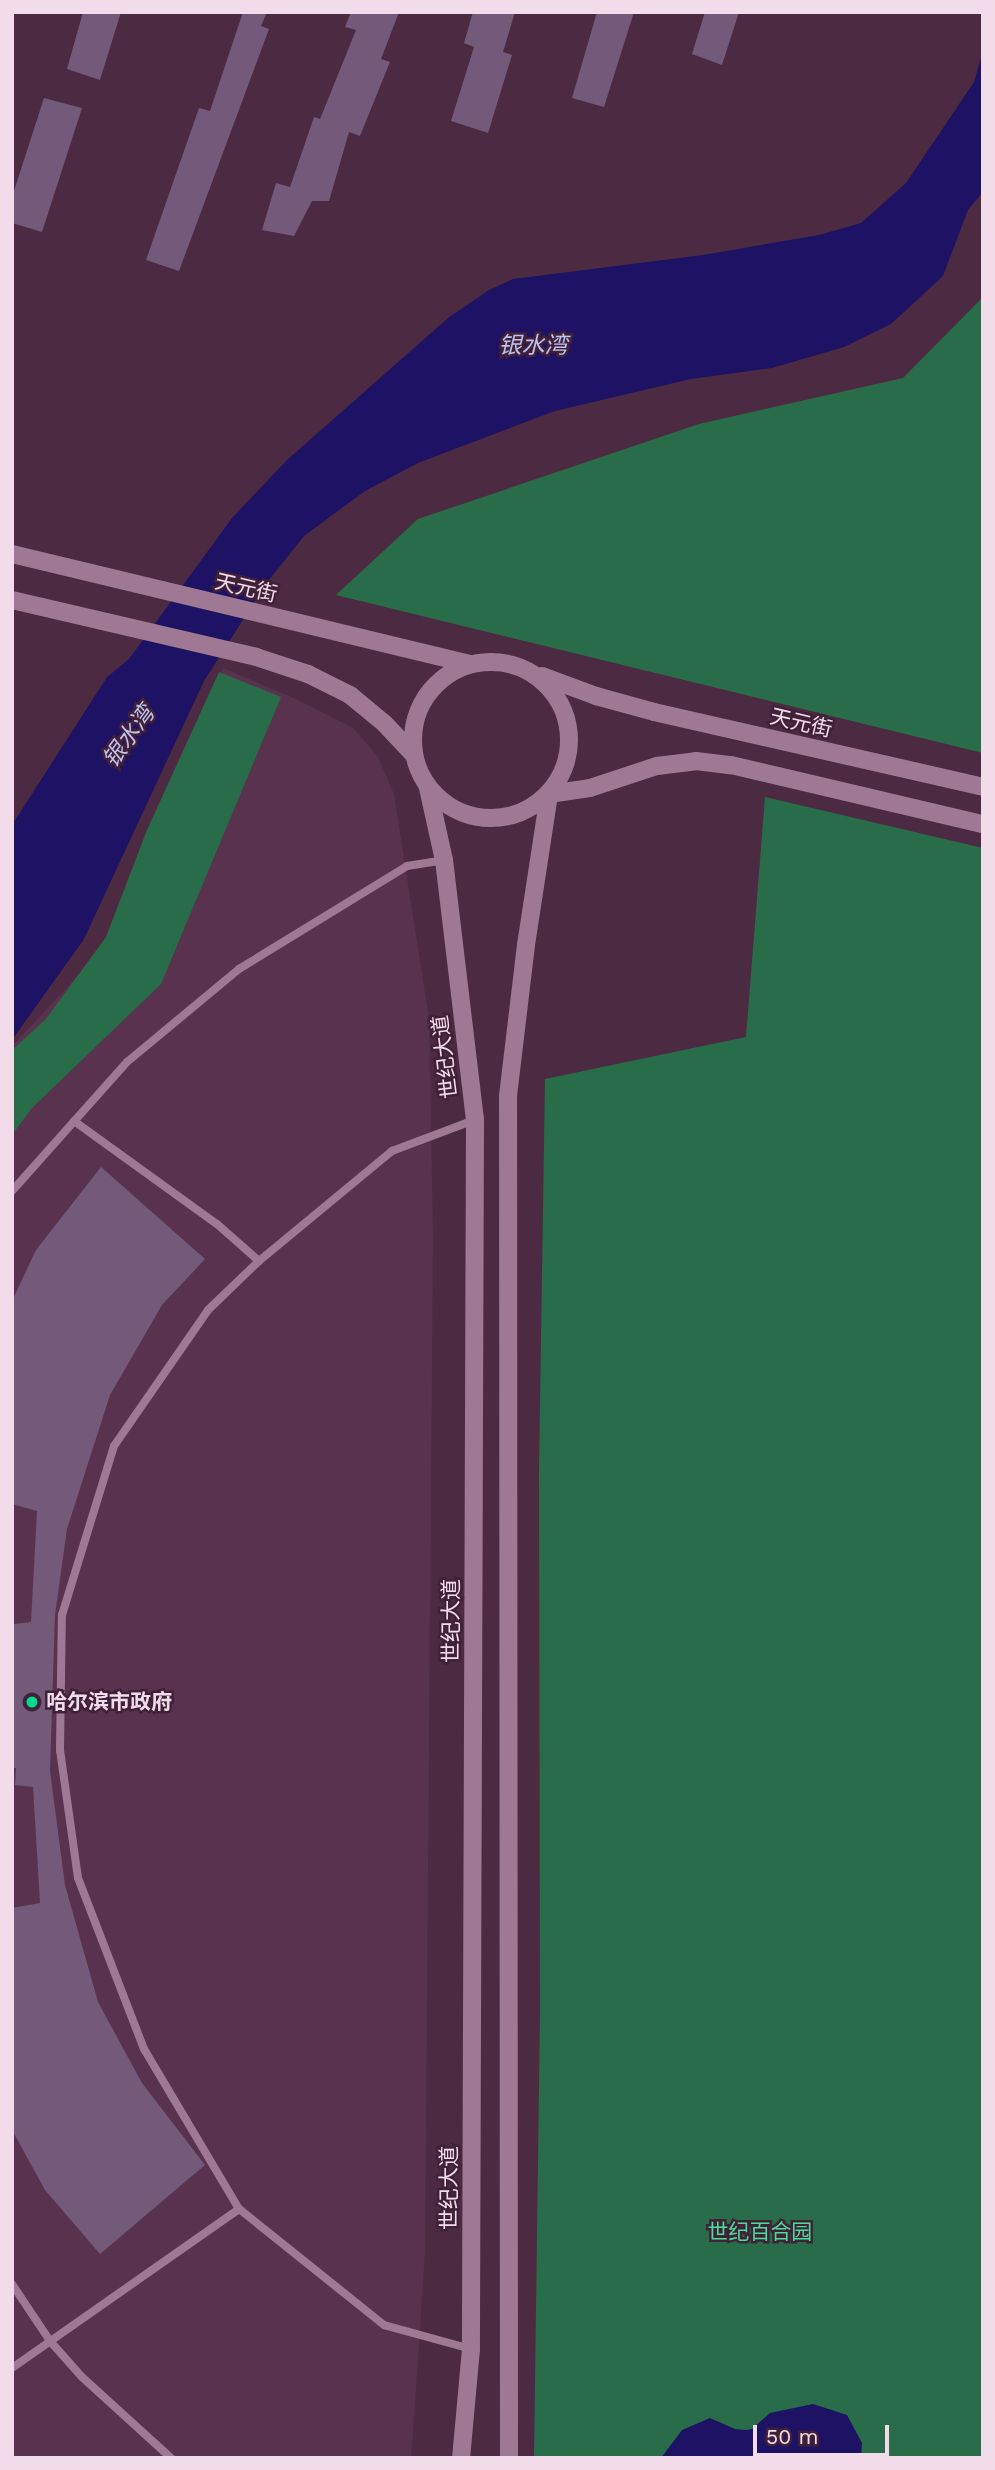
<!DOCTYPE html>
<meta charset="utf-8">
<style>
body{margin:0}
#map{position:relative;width:995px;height:2470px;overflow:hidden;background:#4c2b42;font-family:"Work Sans","Noto Sans SC",sans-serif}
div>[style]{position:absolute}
.built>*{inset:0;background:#59324e}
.green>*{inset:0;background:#296c4a}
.water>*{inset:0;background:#1d1263}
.building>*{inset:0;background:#73597a}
.service>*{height:8px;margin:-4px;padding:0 4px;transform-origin:4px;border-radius:4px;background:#9f7993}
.secondary>*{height:18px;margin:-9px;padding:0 9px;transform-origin:9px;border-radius:9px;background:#9f7993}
.secondary>.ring{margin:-9px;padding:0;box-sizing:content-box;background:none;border:18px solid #9f7993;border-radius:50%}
.dots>*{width:19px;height:19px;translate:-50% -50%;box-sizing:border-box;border:4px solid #412138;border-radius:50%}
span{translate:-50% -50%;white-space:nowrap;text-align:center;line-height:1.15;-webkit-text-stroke:5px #412138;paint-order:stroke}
.street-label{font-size:21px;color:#f2dcea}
.poi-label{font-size:21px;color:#f2dcea;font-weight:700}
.left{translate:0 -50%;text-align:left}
.park-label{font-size:21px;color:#47de98}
.water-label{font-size:23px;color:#bdc3f1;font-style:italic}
.frame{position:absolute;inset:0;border:14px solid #f2dcea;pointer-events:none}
.scale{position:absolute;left:753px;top:2425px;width:136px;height:32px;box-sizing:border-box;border:4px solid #f2dcea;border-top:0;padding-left:9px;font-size:21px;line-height:24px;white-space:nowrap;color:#f2dcea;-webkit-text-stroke:5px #412138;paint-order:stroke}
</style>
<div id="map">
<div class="built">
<div style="clip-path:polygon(223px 668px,298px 700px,353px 728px,378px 757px,394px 794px,429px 1019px,433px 1237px,425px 2251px,413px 2434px,411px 2458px,12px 2458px,12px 1046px,103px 949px)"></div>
</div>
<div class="green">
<div style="clip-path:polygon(983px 297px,983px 753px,336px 595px,418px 519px,699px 424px,903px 378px)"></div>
<div style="clip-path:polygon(219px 672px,281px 697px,161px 984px,32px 1108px,12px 1135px,12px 1050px,46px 1019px,106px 937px,147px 830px)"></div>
<div style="clip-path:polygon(765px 797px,983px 848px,983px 2458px,534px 2458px,540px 2013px,539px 1470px,545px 1079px,746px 1037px)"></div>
</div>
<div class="water">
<div style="clip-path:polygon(983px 51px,983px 192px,968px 210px,943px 276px,891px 324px,844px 347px,772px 368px,691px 379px,555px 411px,418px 463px,365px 491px,304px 536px,265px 585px,204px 681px,84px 939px,12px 1040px,12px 825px,107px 677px,129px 659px,232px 518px,287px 460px,448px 318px,489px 290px,513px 279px,703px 255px,819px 235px,861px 223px,906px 183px,974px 82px)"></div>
<div style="clip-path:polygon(813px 2404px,847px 2415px,862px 2443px,861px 2458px,661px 2458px,682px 2430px,710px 2418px,735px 2429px,746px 2430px,752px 2429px,770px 2413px)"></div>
</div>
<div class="building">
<div style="clip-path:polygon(83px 12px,121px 12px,100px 80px,67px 69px)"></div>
<div style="clip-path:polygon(243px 12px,267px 12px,261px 26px,269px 29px,179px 271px,146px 260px,199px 108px,210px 111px)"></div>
<div style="clip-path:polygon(351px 12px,399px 12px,381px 59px,390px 62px,360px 136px,349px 132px,329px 201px,312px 201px,294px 236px,262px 230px,276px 183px,290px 187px,314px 117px,320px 119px,356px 30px,345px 27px)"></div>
<div style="clip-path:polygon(473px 12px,515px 12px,503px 52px,512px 55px,488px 133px,451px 121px,474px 47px,464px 43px)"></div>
<div style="clip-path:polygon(597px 12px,634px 12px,604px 107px,572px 98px)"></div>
<div style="clip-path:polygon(705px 12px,739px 12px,722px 65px,692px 54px)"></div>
<div style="clip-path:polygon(44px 98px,82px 108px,42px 232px,12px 223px,12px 197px)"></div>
<div style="clip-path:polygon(101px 1167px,205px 1259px,162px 1305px,110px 1395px,67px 1529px,55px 1615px,50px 1771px,65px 1885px,98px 2002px,142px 2083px,205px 2165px,100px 2254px,45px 2190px,12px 2130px,12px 1908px,40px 1903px,33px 1787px,15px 1785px,16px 1768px,12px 1768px,12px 1636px,14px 1624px,31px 1622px,37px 1511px,12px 1504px,12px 1301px,36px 1250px)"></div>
</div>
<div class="service">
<div style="left:74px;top:1121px;width:176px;rotate:35.8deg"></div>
<div style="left:217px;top:1224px;width:56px;rotate:41.4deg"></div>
<div style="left:12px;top:1191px;width:173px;rotate:-48.3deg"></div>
<div style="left:127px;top:1062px;width:146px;rotate:-39.7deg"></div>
<div style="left:239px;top:969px;width:197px;rotate:-31.5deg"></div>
<div style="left:407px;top:866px;width:37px;rotate:-9deg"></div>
<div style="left:12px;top:2284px;width:69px;rotate:56.3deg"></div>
<div style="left:50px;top:2341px;width:48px;rotate:48.4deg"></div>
<div style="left:82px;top:2377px;width:120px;rotate:42.3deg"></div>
<div style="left:471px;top:2349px;width:90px;rotate:-164.6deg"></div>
<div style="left:384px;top:2325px;width:186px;rotate:-141.3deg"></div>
<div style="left:239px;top:2209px;width:186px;rotate:-120.7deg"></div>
<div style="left:144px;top:2049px;width:183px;rotate:-111.1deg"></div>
<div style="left:78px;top:1878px;width:129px;rotate:-98deg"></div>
<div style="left:60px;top:1750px;width:135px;rotate:-89.2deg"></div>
<div style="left:62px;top:1615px;width:177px;rotate:-72.9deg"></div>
<div style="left:114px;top:1446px;width:165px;rotate:-55.3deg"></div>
<div style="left:208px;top:1310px;width:71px;rotate:-43.9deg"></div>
<div style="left:259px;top:1261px;width:173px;rotate:-39.6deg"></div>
<div style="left:392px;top:1151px;width:88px;rotate:-20.7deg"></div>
<div style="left:12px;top:2368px;width:277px;rotate:-35deg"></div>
</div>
<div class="secondary">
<div style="left:12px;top:554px;width:472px;rotate:13.5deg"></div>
<div style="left:12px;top:600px;width:251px;rotate:13.1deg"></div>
<div style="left:256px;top:657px;width:55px;rotate:18.1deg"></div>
<div style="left:308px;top:674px;width:47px;rotate:26.6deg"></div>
<div style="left:350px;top:695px;width:45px;rotate:39.6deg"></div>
<div style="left:385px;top:724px;width:42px;rotate:46.9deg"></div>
<div class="ring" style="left:413px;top:662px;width:138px;height:138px"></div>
<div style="left:542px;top:676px;width:58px;rotate:20.3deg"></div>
<div style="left:596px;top:696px;width:60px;rotate:15.4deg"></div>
<div style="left:654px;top:712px;width:337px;rotate:12.8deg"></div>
<div style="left:428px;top:788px;width:74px;rotate:77.5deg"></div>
<div style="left:444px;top:860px;width:261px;rotate:83.2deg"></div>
<div style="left:475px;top:1119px;width:1230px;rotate:90.19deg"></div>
<div style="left:471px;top:2349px;width:109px;rotate:95.2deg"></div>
<div style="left:509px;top:2458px;width:1362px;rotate:-90.04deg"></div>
<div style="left:508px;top:1096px;width:152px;rotate:-83.2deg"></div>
<div style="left:526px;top:945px;width:153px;rotate:-81.3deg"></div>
<div style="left:549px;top:794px;width:41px;rotate:-8.3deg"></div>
<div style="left:590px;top:788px;width:71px;rotate:-18.2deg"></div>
<div style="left:657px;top:766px;width:39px;rotate:-7deg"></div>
<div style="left:696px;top:761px;width:35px;rotate:7deg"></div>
<div style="left:731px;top:765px;width:259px;rotate:13.2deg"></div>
</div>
<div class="dots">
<div style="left:32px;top:1702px;background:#02d98b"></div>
</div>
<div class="street-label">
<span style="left:246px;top:588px;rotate:13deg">天元街</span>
<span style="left:801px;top:723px;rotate:13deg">天元街</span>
<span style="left:445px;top:1057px;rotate:-97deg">世纪大道</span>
<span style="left:451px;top:1621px;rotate:-90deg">世纪大道</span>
<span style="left:449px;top:2188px;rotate:-90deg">世纪大道</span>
</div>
<div class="poi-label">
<span class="left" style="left:46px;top:1702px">哈尔滨市政府</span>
</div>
<div class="park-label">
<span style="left:760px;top:2232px">世纪百合园</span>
</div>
<div class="water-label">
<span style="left:533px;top:346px">银水湾</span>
<span style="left:129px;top:737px;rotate:-54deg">银水湾</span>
</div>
<div class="frame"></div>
<div class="scale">50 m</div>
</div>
